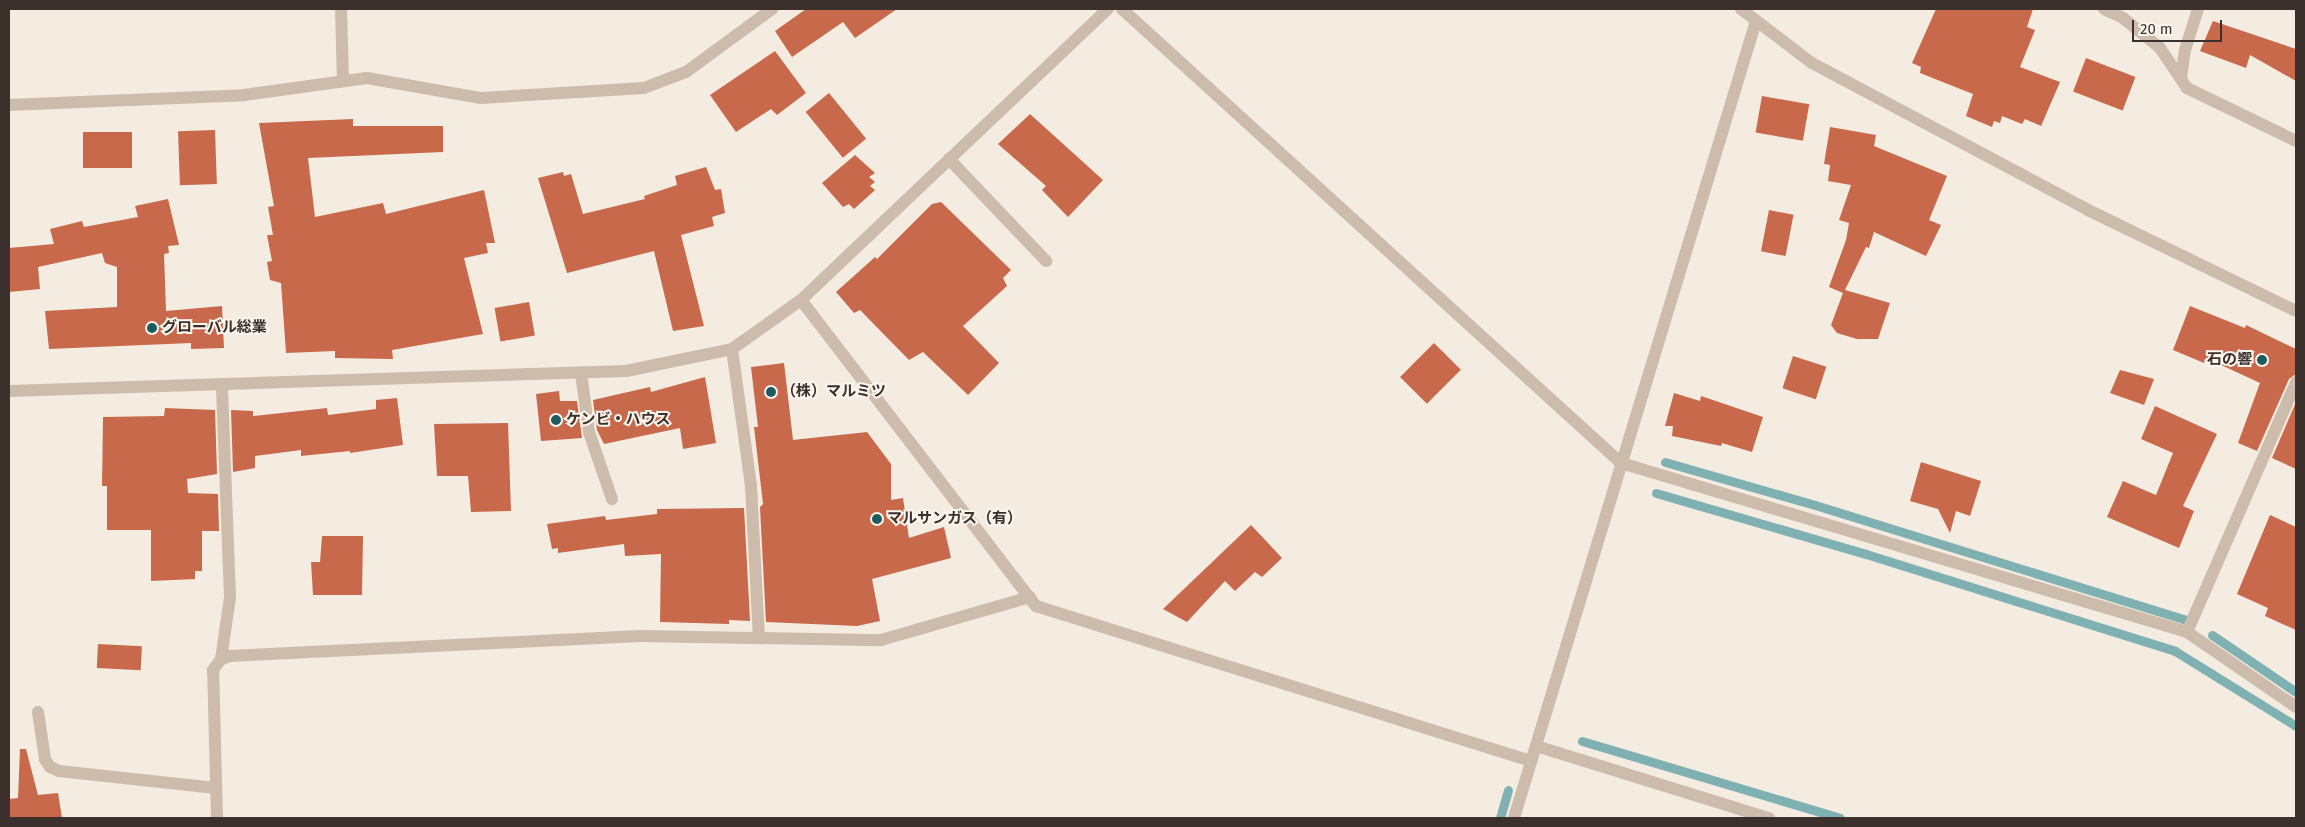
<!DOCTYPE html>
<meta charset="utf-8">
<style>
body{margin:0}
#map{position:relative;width:2305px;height:827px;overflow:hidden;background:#f4ebe1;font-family:"Fira Sans","Noto Sans JP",sans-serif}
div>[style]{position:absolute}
.stream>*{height:9px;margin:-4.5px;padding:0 4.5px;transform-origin:4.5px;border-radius:4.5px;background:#7fb0b2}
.building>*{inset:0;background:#c8694b;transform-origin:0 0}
.minor>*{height:12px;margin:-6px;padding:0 6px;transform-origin:6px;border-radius:6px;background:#cdbbac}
.dots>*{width:14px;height:14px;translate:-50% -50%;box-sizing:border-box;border:2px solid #fbf5ee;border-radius:50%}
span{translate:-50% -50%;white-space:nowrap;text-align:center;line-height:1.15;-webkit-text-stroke:4px #fbf5ee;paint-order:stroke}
.poi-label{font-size:15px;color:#3b302b;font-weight:700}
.left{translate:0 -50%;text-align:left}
.right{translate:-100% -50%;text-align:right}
.frame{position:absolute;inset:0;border:10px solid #3b302b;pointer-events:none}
.scale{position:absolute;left:2132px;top:20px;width:90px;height:22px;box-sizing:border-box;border:2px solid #3b302b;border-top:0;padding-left:6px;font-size:15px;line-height:18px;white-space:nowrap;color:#3b302b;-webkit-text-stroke:4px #fbf5ee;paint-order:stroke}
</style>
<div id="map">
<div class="stream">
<div style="left:1665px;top:462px;width:156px;rotate:16deg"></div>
<div style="left:1815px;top:505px;width:388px;rotate:17.2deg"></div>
<div style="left:1656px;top:493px;width:219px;rotate:16.2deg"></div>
<div style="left:1866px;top:554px;width:324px;rotate:17.4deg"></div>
<div style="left:2175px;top:651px;width:142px;rotate:31.8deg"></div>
<div style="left:2212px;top:635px;width:102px;rotate:34.2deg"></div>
<div style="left:1582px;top:741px;width:269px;rotate:16.6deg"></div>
<div style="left:1500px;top:818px;width:29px;rotate:-74deg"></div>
</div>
<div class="building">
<div style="clip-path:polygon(806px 9px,897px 9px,855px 38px,843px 22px,792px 57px,775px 31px)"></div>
<div style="clip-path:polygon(1936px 9px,2033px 9px,2027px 27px,2035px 30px,2020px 67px,2060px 82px,2041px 126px,2025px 119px,2022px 124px,2002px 116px,2000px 123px,1994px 121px,1992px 127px,1966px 116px,1973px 94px,1920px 73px,1921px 67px,1912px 63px)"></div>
<div style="clip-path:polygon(2213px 21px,2296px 49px,2296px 81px,2250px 55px,2246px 68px,2200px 51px)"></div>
<div style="clip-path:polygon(775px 51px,806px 93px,777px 115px,771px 109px,736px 132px,710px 95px)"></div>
<div style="left:2086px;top:58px;width:53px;height:36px;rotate:21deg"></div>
<div style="left:829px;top:93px;width:59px;height:30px;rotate:51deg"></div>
<div style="left:1762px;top:96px;width:48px;height:37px;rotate:10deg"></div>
<div style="clip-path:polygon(1030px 114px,1103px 180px,1068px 217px,1042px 190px,1046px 186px,998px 144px)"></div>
<div style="clip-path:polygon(353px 119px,353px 126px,443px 126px,443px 152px,308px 158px,315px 217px,383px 203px,386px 214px,484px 190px,495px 243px,486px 243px,488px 253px,464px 258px,483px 334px,392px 350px,393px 359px,335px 358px,335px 351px,286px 353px,281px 283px,270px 280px,267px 262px,272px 261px,267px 235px,273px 235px,268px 207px,274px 206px,259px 123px)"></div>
<div style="clip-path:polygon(1830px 127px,1876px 135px,1874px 146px,1947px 176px,1929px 220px,1941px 225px,1926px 256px,1874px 232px,1869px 248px,1866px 247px,1845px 290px,1890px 303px,1878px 339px,1857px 339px,1837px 333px,1831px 325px,1843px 293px,1829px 287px,1846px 240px,1849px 223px,1839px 220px,1851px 185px,1828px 181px,1830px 165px,1824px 164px)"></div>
<div style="left:215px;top:130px;width:54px;height:37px;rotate:88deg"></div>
<div style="left:132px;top:132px;width:36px;height:49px;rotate:90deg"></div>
<div style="clip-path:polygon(855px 155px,875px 173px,869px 177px,875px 182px,870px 186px,875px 190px,854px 209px,849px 204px,843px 207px,822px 183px)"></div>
<div style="clip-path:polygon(706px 167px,715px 190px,721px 189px,725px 213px,712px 217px,714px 226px,681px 235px,704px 326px,673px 331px,654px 251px,567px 273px,538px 178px,563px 172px,564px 176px,571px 174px,583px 214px,645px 199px,644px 196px,677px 185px,675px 176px)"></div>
<div style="clip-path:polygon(168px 199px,179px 245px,168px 246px,169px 253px,164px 254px,166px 311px,222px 306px,224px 348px,191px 349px,191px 343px,49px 349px,45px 311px,117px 307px,117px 267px,105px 263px,102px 253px,38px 267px,40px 289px,9px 292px,9px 248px,54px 244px,50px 229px,82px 221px,84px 227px,138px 217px,135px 206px)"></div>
<div style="clip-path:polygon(941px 202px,1011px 270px,1003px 278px,1007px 286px,963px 326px,999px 363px,968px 395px,923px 352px,909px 360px,860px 310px,854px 313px,836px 292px,875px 257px,877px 259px,932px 204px)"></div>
<div style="left:1769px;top:210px;width:25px;height:42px;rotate:11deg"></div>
<div style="left:529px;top:302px;width:34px;height:35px;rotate:80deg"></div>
<div style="clip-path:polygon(2190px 306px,2245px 328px,2246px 325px,2296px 349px,2296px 374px,2289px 379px,2257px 451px,2238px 443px,2260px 383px,2206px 358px,2204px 363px,2173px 350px)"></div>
<div style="left:1434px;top:343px;width:38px;height:48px;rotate:45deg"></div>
<div style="left:1793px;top:356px;width:35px;height:34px;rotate:18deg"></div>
<div style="clip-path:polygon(784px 363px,793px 440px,867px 432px,891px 464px,891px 500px,903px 498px,909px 538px,944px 527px,951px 558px,872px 579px,880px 621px,857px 626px,766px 622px,760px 507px,763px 504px,754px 427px,758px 427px,751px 367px)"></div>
<div style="clip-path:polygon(2120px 370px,2154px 379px,2144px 405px,2110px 393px)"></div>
<div style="clip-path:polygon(705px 377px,716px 443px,683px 449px,680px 428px,604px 444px,597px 430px,593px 400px,650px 387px,651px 392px)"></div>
<div style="clip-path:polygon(559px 391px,560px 401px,577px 401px,582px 438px,541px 441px,536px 394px)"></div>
<div style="clip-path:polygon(1674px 393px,1700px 401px,1701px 396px,1763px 417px,1752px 452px,1722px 443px,1721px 446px,1672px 436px,1673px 426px,1665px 426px)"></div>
<div style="clip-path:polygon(397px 398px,403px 445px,350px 453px,350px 451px,301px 456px,301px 450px,255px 456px,255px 468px,233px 472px,231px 410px,253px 411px,253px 416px,327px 408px,328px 415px,376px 409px,376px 400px)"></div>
<div style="clip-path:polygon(2296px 402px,2296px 469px,2272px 458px)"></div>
<div style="clip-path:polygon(2155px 406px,2217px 434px,2183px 506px,2194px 511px,2179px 548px,2107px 517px,2123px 481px,2156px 495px,2173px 453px,2141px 439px)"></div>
<div style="clip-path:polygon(165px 408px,215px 410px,217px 474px,187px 479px,188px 493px,218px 494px,219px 531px,202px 531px,202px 571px,195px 571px,195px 579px,151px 581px,151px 530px,107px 530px,107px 486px,102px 486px,103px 417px,164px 416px)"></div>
<div style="clip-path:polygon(508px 423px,511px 511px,471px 512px,468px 476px,437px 476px,434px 424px)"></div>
<div style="clip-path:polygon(1921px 462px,1981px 481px,1970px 516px,1956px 511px,1950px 533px,1938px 509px,1910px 501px)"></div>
<div style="clip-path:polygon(744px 508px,750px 621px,729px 620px,729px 624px,660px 622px,661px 554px,625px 556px,624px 544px,558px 553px,558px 548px,552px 549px,547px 524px,605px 516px,606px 520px,657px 514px,657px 509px)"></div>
<div style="clip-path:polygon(2270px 515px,2296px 527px,2296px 630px,2265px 616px,2268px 608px,2237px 594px)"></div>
<div style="clip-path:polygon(1251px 525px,1282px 558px,1262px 577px,1255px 572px,1235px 591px,1225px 581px,1187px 622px,1163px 609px)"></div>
<div style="clip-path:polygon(322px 536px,363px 536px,362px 595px,313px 595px,311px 562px,320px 562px)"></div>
<div style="left:98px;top:644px;width:44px;height:24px;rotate:3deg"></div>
<div style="clip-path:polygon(20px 749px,26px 749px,38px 795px,58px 793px,62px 818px,9px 818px,9px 799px,18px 798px)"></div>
</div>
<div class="minor">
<div style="left:341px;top:9px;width:70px;rotate:88.4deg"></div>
<div style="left:1122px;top:9px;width:675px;rotate:42.3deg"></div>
<div style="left:1621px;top:463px;width:591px;rotate:16.62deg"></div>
<div style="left:2187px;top:632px;width:132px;rotate:34.5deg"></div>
<div style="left:1741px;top:9px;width:89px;rotate:37.3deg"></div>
<div style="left:1812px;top:63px;width:313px;rotate:28deg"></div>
<div style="left:2088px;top:210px;width:231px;rotate:25.9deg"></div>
<div style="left:2104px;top:9px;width:21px;rotate:25deg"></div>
<div style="left:2123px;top:18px;width:48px;rotate:39deg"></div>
<div style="left:2160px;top:48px;width:48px;rotate:56deg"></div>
<div style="left:2187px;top:88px;width:121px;rotate:25.9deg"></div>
<div style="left:2181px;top:78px;width:28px;rotate:-82deg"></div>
<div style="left:2185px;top:50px;width:43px;rotate:-72.4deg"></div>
<div style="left:9px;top:105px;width:235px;rotate:-2.4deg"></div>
<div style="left:244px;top:95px;width:124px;rotate:-7.9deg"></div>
<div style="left:367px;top:78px;width:116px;rotate:10deg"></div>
<div style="left:481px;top:98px;width:163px;rotate:-3.5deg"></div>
<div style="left:644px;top:88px;width:45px;rotate:-20.9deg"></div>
<div style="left:686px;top:72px;width:107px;rotate:-36.2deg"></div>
<div style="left:949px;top:159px;width:141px;rotate:46.4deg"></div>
<div style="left:801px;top:300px;width:386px;rotate:52.5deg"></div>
<div style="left:1036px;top:606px;width:519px;rotate:17.39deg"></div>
<div style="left:732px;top:349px;width:138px;rotate:82.1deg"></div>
<div style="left:751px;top:486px;width:152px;rotate:87deg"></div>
<div style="left:581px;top:373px;width:60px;rotate:82.3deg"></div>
<div style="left:589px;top:432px;width:71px;rotate:71.1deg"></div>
<div style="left:9px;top:391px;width:617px;rotate:-1.86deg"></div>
<div style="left:626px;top:371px;width:108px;rotate:-11.7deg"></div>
<div style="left:732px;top:349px;width:85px;rotate:-35.4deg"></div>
<div style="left:801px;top:300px;width:423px;rotate:-43.5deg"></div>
<div style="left:2187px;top:632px;width:273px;rotate:-66.4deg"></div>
<div style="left:221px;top:659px;width:63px;rotate:-81.7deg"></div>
<div style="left:230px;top:597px;width:213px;rotate:-92.2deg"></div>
<div style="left:38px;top:712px;width:48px;rotate:81.5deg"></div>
<div style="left:45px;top:759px;width:9px;rotate:58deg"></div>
<div style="left:50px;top:767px;width:10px;rotate:24deg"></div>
<div style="left:59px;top:771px;width:158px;rotate:6.2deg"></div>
<div style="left:1536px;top:746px;width:244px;rotate:17.2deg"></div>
<div style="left:217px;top:818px;width:148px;rotate:-91.5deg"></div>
<div style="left:213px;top:670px;width:14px;rotate:-54deg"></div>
<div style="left:221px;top:659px;width:9px;rotate:-18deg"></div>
<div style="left:230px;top:656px;width:411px;rotate:-2.8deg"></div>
<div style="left:641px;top:636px;width:240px;rotate:1deg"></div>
<div style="left:881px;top:640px;width:155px;rotate:-16.1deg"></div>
<div style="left:1514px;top:818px;width:833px;rotate:-73.11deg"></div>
</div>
<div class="dots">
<div style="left:152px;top:328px;background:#1f5a5e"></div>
<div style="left:2262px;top:360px;background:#1f5a5e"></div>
<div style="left:771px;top:392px;background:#1f5a5e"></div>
<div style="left:556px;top:420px;background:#1f5a5e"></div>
<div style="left:877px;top:519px;background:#1f5a5e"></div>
</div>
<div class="poi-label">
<span class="left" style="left:162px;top:328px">グローバル総業</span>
<span class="right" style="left:2252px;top:360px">石の響</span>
<span class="left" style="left:781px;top:392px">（株）マルミツ</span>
<span class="left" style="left:566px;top:420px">ケンビ・ハウス</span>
<span class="left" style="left:887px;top:519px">マルサンガス（有）</span>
</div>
<div class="frame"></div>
<div class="scale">20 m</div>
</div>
